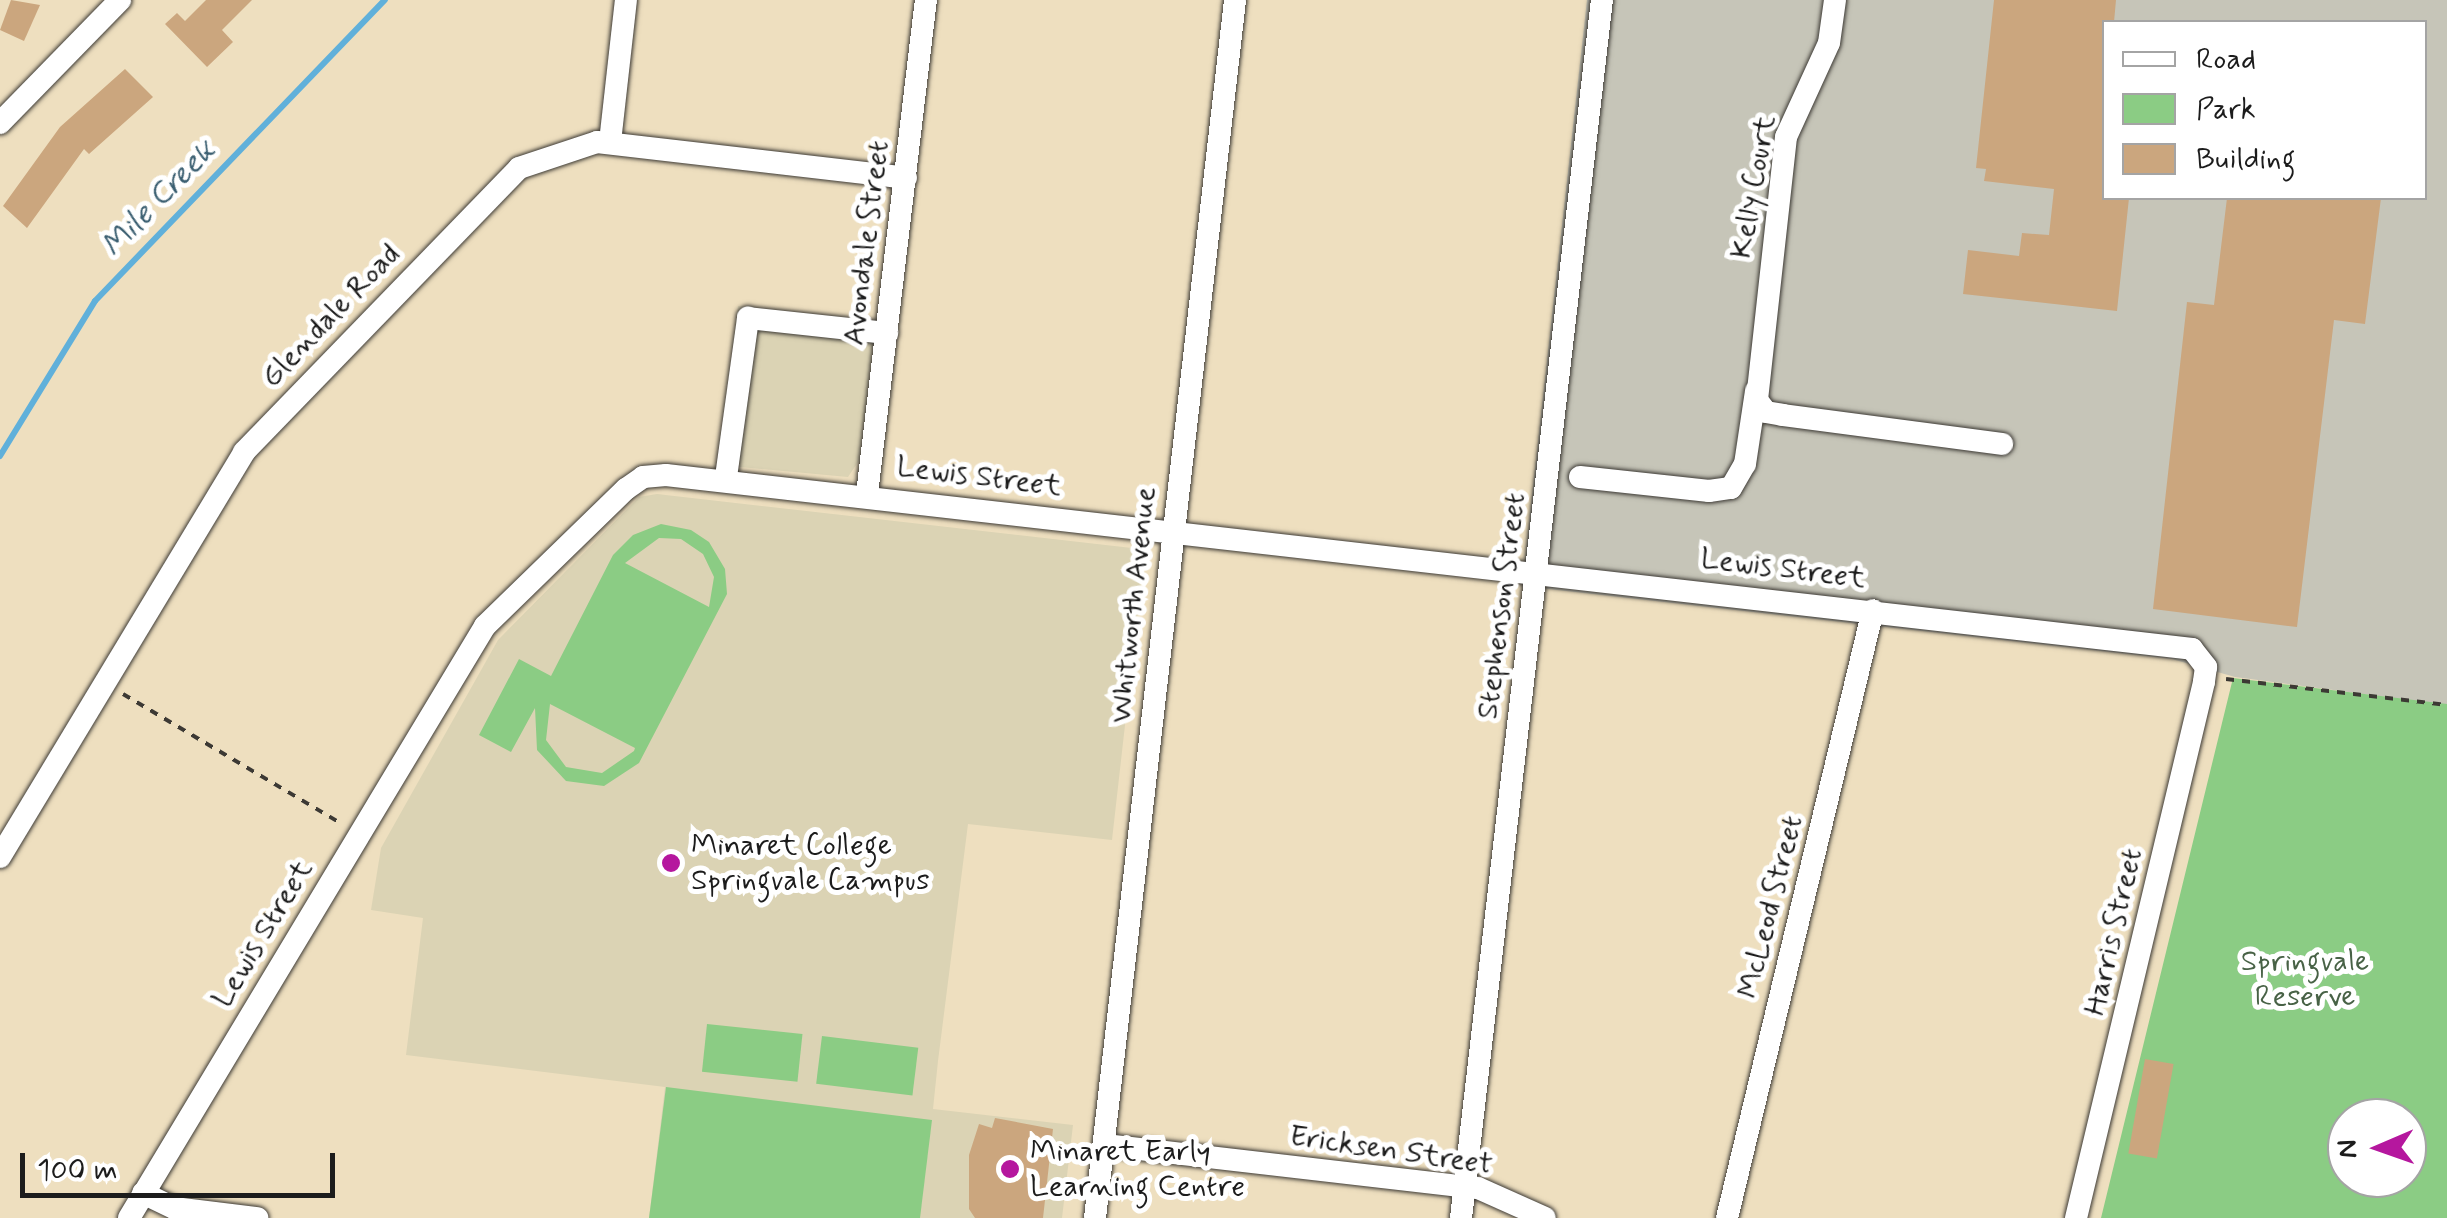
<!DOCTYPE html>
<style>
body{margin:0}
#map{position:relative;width:2447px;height:1218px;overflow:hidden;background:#eedfbf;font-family:Mynerve,sans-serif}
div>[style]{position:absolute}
.built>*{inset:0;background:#dbd3b4}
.industrial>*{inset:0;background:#c6c5b8}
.green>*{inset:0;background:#8bcc84;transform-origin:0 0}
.stream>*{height:6px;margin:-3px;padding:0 3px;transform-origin:3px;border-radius:3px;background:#60b0da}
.building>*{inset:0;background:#cba67e;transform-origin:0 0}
.path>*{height:4px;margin-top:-2px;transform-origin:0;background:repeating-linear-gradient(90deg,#3c3934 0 8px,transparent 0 16px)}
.roads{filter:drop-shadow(0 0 2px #3c3934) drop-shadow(0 0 2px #3c3934)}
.minor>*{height:22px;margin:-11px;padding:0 11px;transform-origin:11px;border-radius:11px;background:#fff}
.dots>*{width:28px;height:28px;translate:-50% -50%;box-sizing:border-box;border:5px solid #fff;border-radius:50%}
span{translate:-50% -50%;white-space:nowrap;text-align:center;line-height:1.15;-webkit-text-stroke:10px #fff;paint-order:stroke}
.street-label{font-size:30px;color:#1c1c1c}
.poi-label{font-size:30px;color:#1c1c1c}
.left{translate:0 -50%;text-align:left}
.park-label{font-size:30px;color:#486246}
.water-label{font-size:32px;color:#3b5f71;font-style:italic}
.legend{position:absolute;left:2102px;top:20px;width:325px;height:180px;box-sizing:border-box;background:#fff;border:2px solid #a4a4a4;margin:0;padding:12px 18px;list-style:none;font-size:30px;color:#1c1c1c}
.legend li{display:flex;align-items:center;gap:20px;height:50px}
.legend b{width:50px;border:2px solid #a4a4a4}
.north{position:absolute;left:2327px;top:1098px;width:100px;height:100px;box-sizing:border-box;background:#fff;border:2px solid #a4a4a4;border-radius:50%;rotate:268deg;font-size:28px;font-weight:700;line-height:40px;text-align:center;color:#1c1c1c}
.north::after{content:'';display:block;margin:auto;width:35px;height:45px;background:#b5179e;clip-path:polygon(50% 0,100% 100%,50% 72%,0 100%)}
.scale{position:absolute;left:20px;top:1153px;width:315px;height:45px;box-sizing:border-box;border:5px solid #1c1c1c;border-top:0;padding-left:12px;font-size:30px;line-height:35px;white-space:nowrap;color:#1c1c1c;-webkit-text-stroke:8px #fff;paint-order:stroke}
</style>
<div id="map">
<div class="built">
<div style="clip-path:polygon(738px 306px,876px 322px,860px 459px,848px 477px,719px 465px)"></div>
<div style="clip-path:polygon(657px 494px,1132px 548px,1143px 566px,1112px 840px,968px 824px,938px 1061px,933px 1109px,1073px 1125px,1062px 1218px,649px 1218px,665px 1087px,406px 1055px,423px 918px,371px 910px,381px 848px,498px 640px,639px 497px)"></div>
</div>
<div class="industrial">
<div style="clip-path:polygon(evenodd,1587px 0,2447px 0,2447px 705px,2235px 677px,2172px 659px,1522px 586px,1587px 0,2104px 22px,2424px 22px,2424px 198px,2104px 198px,2104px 22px)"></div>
</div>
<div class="green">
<div style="clip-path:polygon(evenodd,661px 524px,691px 530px,709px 542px,725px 569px,727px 594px,639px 763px,604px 786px,566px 781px,537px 750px,535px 708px,511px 752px,479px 735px,519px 659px,551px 676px,613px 555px,633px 535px,661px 524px,659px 538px,681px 539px,703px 554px,714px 577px,709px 607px,625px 563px,659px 538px,661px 524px,550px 704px,635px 748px,634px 751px,602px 773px,566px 767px,546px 740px,550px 704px)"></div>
<div style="clip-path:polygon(evenodd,2233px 678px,2447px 704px,2447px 1218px,2101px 1218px,2233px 678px,2347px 1118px,2407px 1118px,2407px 1178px,2347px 1178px,2347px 1118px)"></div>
<div style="left:707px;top:1024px;width:96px;height:48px;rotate:6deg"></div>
<div style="left:822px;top:1036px;width:97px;height:48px;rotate:7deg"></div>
<div style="clip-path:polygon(666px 1087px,932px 1120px,920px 1218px,649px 1218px)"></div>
</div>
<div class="stream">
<div style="left:0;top:456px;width:182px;rotate:-58.5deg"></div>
<div style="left:95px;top:301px;width:418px;rotate:-46.1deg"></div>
</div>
<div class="building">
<div style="clip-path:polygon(11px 0,40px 5px,24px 41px,0 30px)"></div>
<div style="clip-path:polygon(206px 0,252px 0,222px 30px,233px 42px,207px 67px,165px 24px,177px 13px,185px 21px)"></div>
<div style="clip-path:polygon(1994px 0,2116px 0,2114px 22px,2104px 22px,2104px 198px,2129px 198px,2117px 311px,1963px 294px,1968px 250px,2019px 256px,2022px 233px,2049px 235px,2054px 189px,1984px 181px,1986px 169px,1976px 168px)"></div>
<div style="clip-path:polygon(125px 69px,153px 97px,89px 154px,84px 149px,27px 228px,3px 206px,60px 127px)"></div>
<div style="clip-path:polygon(2227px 198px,2381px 198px,2365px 324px,2334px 320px,2297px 627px,2153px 609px,2187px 302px,2214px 305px)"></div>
<div style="left:2145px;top:1059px;width:29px;height:96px;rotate:10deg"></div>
<div style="clip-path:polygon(995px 1118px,1053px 1129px,1043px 1218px,975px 1218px,969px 1209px,969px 1155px,979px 1124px,992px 1128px)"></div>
</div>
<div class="path">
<div style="left:2226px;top:679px;width:223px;rotate:6.7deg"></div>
<div style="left:123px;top:694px;width:251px;rotate:30.7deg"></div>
</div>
<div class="roads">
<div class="minor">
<div style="left:1835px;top:0;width:43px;rotate:97.9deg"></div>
<div style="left:1829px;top:43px;width:103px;rotate:114.6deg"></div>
<div style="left:1786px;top:137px;width:265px;rotate:96.3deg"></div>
<div style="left:1757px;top:400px;width:15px;rotate:53deg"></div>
<div style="left:1766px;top:412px;width:17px;rotate:10deg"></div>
<div style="left:1783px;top:415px;width:221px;rotate:7.5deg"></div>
<div style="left:0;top:123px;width:172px;rotate:-45.7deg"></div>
<div style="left:610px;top:142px;width:143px;rotate:-83.6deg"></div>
<div style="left:726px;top:477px;width:161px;rotate:-82.1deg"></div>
<div style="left:748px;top:318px;width:140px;rotate:6.2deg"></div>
<div style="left:1580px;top:477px;width:130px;rotate:6.2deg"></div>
<div style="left:1709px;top:491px;width:22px;rotate:-8deg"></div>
<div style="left:1731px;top:488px;width:28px;rotate:-60deg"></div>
<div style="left:1745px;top:464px;width:74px;rotate:-81.4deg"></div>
<div style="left:867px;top:494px;width:498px;rotate:-83.2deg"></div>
<div style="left:0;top:857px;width:473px;rotate:-58.9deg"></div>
<div style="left:244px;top:452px;width:395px;rotate:-45.9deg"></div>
<div style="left:519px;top:168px;width:82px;rotate:-18.4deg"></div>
<div style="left:597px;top:142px;width:311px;rotate:6.6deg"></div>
<div style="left:1105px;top:1145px;width:375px;rotate:6.6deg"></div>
<div style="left:1478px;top:1188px;width:73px;rotate:24.1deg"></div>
<div style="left:143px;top:1193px;width:34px;rotate:26deg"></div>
<div style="left:174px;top:1208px;width:84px;rotate:6.9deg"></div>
<div style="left:129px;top:1218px;width:691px;rotate:-58.98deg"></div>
<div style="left:485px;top:626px;width:197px;rotate:-44.2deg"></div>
<div style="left:626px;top:489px;width:21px;rotate:-35deg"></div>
<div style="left:643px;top:477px;width:23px;rotate:-5deg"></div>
<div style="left:666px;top:475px;width:1536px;rotate:6.5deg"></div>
<div style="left:2192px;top:649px;width:23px;rotate:52deg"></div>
<div style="left:2206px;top:667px;width:15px;rotate:98deg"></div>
<div style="left:2204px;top:682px;width:551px;rotate:103.43deg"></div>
<div style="left:1095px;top:1218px;width:1226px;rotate:-83.44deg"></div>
<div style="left:1461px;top:1218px;width:1226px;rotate:-83.4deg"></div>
<div style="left:1727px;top:1218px;width:625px;rotate:-76.5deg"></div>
</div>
</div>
<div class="dots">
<div style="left:671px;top:863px;background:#b5179e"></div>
<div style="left:1010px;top:1169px;background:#b5179e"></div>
</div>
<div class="street-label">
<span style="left:1754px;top:187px;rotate:-80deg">Kelly Court</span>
<span style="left:867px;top:243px;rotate:-83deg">Avondale Street</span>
<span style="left:331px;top:316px;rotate:-46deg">Glendale Road</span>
<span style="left:979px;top:477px;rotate:7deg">Lewis Street</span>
<span style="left:1783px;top:569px;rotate:7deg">Lewis Street</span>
<span style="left:1134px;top:605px;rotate:-84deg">Whitworth Avenue</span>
<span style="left:1502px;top:606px;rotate:-83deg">Stephenson Street</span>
<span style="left:1771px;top:907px;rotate:-76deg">McLeod Street</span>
<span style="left:2114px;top:932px;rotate:-77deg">Harris Street</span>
<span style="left:263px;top:934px;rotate:-59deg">Lewis Street</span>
<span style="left:1391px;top:1151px;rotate:8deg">Ericksen Street</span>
</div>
<div class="poi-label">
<span class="left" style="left:691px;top:863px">Minaret College<br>Springvale Campus</span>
<span class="left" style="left:1030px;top:1169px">Minaret Early<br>Learning Centre</span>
</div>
<div class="park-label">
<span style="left:2305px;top:979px">Springvale<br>Reserve</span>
</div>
<div class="water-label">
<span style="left:159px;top:199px;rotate:-46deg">Mile Creek</span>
</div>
<ul class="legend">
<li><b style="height:12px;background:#fff"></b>Road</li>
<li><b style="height:28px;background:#8bcc84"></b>Park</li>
<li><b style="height:28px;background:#cba67e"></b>Building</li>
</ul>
<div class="north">N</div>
<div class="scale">100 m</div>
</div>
